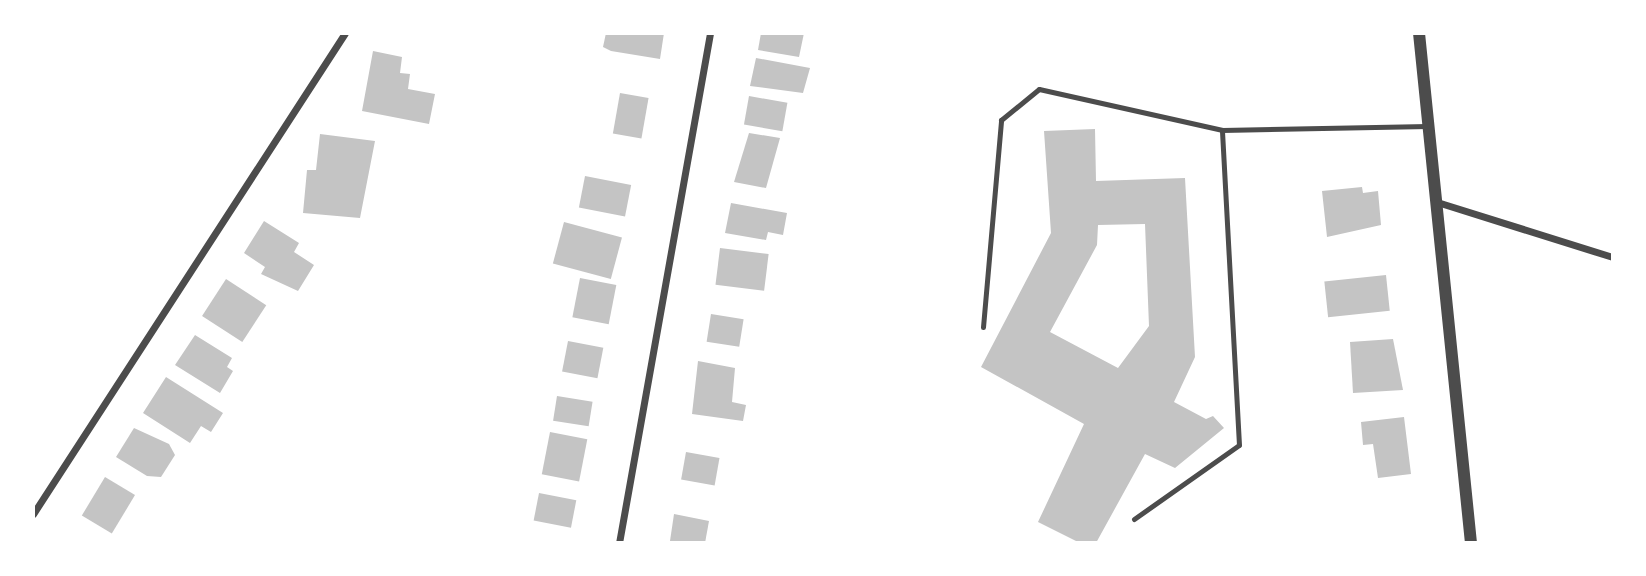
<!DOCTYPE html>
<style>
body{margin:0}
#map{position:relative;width:1646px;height:576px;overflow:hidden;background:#fff;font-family:Lato,sans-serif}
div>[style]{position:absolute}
.building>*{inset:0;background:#c4c4c4;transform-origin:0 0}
.service>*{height:5px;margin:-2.5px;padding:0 2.5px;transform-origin:2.5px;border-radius:2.5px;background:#4c4c4c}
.minor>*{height:7px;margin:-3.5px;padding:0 3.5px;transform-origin:3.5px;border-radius:3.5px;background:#4c4c4c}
.tertiary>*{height:12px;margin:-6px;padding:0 6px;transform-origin:6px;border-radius:6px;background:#4c4c4c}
span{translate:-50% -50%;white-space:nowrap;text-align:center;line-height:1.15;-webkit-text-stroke:5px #fff;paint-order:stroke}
.frame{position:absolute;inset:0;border:35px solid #fff;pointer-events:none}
</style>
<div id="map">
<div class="building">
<div style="clip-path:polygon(606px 33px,664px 33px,660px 59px,611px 51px,603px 47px)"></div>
<div style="clip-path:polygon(761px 33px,804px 33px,799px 57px,758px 50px)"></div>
<div style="clip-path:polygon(373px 51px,402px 57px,400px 73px,410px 74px,408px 89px,435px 94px,429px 124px,362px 111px)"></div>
<div style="clip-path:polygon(756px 58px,810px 68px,803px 93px,750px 86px)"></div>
<div style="left:620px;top:93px;width:29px;height:41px;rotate:10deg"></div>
<div style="left:749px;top:96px;width:39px;height:29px;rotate:10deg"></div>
<div style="clip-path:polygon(evenodd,1095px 129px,1096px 181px,1185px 178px,1195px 357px,1174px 402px,1206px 419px,1213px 416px,1224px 428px,1175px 468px,1145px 454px,1096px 543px,1080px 543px,1038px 522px,1084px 424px,981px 367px,1051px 233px,1044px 131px,1095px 129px,1145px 224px,1149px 326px,1118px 368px,1050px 332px,1097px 245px,1098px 225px,1145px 224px)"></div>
<div style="clip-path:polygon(749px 133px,780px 138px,766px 188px,734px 182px)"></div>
<div style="clip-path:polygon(320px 134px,375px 141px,360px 218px,303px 213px,307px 170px,316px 170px)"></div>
<div style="left:585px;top:176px;width:47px;height:32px;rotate:11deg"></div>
<div style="clip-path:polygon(1362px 187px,1363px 193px,1378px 191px,1381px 225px,1327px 237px,1322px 191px)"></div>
<div style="clip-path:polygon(731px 203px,787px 213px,783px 235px,768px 232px,766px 240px,725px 233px)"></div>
<div style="clip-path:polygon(264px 221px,299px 243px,294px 252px,314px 265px,298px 291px,261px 274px,265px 267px,244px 253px)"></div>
<div style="left:564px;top:222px;width:60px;height:43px;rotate:15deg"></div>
<div style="left:720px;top:248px;width:49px;height:37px;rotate:7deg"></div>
<div style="left:1386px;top:275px;width:36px;height:62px;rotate:84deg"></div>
<div style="left:580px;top:278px;width:37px;height:40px;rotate:11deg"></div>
<div style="left:226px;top:279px;width:48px;height:44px;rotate:33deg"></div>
<div style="left:711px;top:314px;width:33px;height:28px;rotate:9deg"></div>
<div style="clip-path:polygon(195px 335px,232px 358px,227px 367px,233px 371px,220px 393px,175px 365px)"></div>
<div style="clip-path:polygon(1393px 339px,1403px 390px,1353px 393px,1350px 342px)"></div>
<div style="left:568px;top:341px;width:36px;height:31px;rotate:11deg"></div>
<div style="clip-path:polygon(698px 361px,735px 368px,732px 402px,746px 405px,743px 421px,692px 414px)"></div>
<div style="clip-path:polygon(166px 377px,223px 413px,211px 432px,201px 426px,190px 443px,143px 413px)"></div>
<div style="left:557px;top:396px;width:36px;height:25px;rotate:9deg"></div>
<div style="clip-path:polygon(1404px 417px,1411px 474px,1378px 478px,1373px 444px,1363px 445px,1361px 422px)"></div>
<div style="clip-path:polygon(134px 428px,169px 444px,175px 455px,161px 477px,147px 476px,116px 457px)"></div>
<div style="left:550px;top:432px;width:38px;height:43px;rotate:11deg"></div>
<div style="left:686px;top:452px;width:34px;height:28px;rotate:10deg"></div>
<div style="left:105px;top:477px;width:35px;height:45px;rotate:31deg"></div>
<div style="left:539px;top:493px;width:38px;height:28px;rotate:11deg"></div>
<div style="clip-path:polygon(674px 514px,709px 521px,705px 543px,670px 541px)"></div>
</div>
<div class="service">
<div style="left:983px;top:327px;width:208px;rotate:-85deg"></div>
<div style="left:1001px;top:120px;width:49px;rotate:-39.2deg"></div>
<div style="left:1039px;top:89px;width:188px;rotate:12.6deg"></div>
<div style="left:1222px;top:130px;width:206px;rotate:-1.1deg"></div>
<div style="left:1134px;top:519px;width:128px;rotate:-35.2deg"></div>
<div style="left:1239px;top:445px;width:315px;rotate:-93.1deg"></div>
</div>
<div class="minor">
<div style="left:1437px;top:202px;width:184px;rotate:17.4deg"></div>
<div style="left:33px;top:514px;width:573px;rotate:-57.03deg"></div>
<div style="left:619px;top:543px;width:518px;rotate:-79.88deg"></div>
</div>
<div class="tertiary">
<div style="left:1419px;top:33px;width:513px;rotate:84.18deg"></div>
</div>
<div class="frame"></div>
</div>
